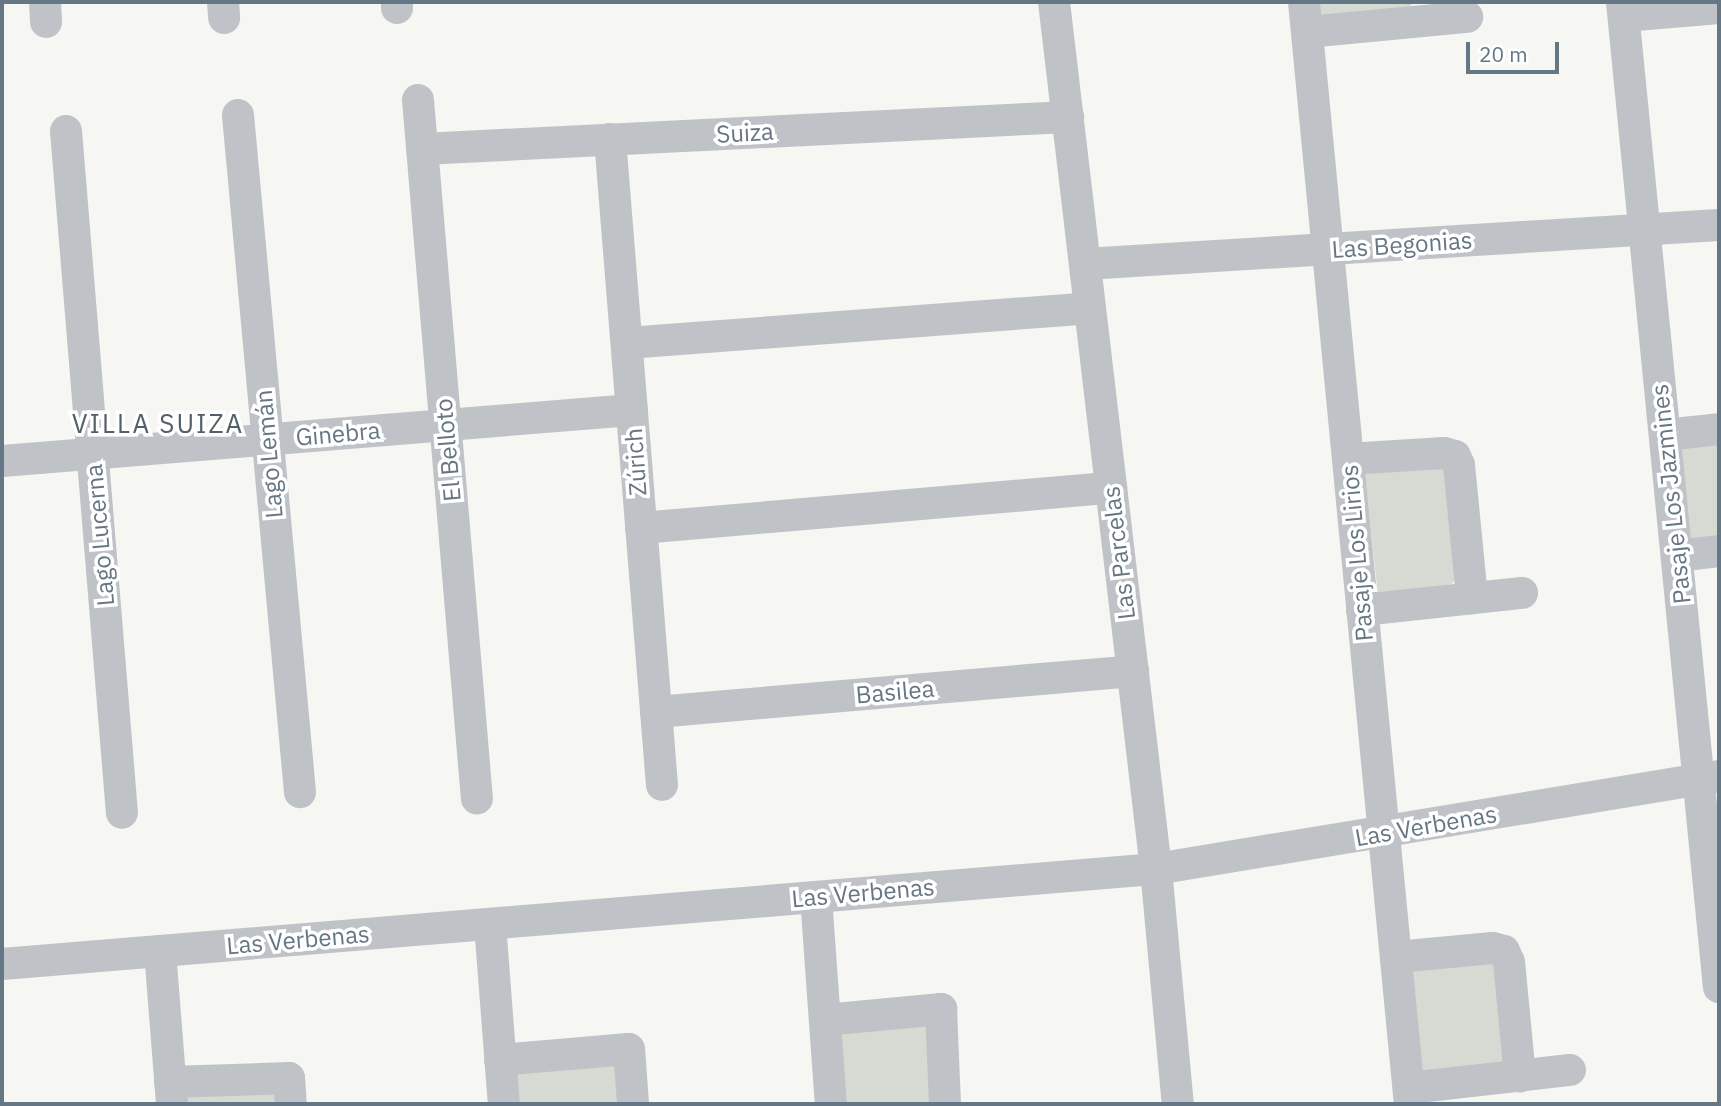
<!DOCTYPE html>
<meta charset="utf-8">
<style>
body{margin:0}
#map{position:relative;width:1721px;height:1106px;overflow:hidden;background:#f6f6f2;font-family:"IBM Plex Sans",sans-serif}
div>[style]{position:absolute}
.green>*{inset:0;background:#d5dbd2}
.street>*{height:32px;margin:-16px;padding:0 16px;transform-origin:16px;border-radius:16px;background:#bfc3c7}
span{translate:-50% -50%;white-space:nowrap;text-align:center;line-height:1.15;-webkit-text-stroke:7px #fff;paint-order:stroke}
.street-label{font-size:24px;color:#657684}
.neighbourhood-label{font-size:26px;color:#535f69;letter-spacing:2px}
.frame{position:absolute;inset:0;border:4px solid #657684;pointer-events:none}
.scale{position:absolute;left:1466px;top:42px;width:93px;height:32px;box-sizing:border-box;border:4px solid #657684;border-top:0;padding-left:9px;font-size:21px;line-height:24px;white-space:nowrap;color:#657684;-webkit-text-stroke:5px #fff;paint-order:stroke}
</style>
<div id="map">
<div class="green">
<div style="clip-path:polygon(1315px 2px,1412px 2px,1412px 4px,1402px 15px,1326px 21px,1316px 13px)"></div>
<div style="clip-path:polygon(1719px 439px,1719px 546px,1688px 549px,1678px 446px)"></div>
<div style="clip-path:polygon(1444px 458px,1460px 572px,1452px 584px,1378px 596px,1364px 464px)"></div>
<div style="clip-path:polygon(1492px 956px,1513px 1048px,1501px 1066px,1430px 1075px,1417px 1068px,1410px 977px,1420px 963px)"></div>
<div style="clip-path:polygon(929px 1016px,945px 1104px,836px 1104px,838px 1024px)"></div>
<div style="clip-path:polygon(617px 1059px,621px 1104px,514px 1104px,512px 1067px)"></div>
<div style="clip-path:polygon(276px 1084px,278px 1104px,175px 1104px,174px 1093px)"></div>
</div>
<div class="street">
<div style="left:45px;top:2px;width:20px;rotate:87deg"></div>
<div style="left:223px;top:2px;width:16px;rotate:86deg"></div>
<div style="left:397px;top:2px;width:6px;rotate:90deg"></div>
<div style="left:1054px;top:2px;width:873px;rotate:83.29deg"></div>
<div style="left:1156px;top:869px;width:236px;rotate:84.7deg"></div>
<div style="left:1304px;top:2px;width:1107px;rotate:84.51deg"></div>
<div style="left:1622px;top:2px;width:990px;rotate:84.38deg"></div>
<div style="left:1624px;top:16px;width:95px;rotate:-4.8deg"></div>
<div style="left:1307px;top:32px;width:161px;rotate:-5.4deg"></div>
<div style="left:418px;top:100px;width:701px;rotate:85.18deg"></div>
<div style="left:238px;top:115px;width:680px;rotate:84.77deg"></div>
<div style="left:66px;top:131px;width:684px;rotate:85.31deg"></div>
<div style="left:610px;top:139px;width:648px;rotate:85.4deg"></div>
<div style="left:422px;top:149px;width:647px;rotate:-2.84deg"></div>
<div style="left:1085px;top:264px;width:635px;rotate:-3.52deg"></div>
<div style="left:627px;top:343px;width:464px;rotate:-4.3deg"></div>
<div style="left:1665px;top:435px;width:54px;rotate:-6.3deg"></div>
<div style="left:1348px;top:459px;width:96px;rotate:-3.6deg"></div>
<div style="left:1444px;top:453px;width:11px;rotate:15deg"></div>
<div style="left:1455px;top:456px;width:10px;rotate:66deg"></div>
<div style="left:1459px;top:465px;width:134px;rotate:84.4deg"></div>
<div style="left:2px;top:461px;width:632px;rotate:-4.63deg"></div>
<div style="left:641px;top:528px;width:472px;rotate:-4.9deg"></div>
<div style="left:1677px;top:556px;width:42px;rotate:-6.8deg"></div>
<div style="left:1362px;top:610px;width:161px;rotate:-6.1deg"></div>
<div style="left:656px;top:712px;width:479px;rotate:-4.9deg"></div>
<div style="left:816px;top:897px;width:208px;rotate:85.9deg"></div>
<div style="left:490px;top:924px;width:181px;rotate:85.6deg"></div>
<div style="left:160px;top:951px;width:153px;rotate:85.5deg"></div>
<div style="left:1396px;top:957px;width:97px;rotate:-5.3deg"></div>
<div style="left:1493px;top:948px;width:11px;rotate:15deg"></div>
<div style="left:1504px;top:951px;width:12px;rotate:66deg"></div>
<div style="left:1509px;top:962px;width:115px;rotate:84.5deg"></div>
<div style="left:2px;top:964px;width:1158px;rotate:-4.71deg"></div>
<div style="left:1156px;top:869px;width:571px;rotate:-9.38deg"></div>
<div style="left:825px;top:1020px;width:117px;rotate:-5.4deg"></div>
<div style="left:941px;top:1009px;width:95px;rotate:87.6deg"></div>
<div style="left:500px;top:1060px;width:129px;rotate:-4.9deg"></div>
<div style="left:629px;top:1049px;width:55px;rotate:85.8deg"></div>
<div style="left:170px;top:1082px;width:119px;rotate:-1.9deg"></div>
<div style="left:289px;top:1078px;width:26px;rotate:86deg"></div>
<div style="left:1409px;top:1088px;width:162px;rotate:-6.4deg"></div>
</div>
<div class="street-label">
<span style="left:745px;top:133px;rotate:-3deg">Suiza</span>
<span style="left:1402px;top:245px;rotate:-4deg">Las Begonias</span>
<span style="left:338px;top:434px;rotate:-5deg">Ginebra</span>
<span style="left:448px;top:450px;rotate:-95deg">El Belloto</span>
<span style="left:269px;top:454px;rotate:-95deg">Lago Lemán</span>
<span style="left:636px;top:462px;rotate:-94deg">Zúrich</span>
<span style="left:1671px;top:494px;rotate:-96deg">Pasaje Los Jazmines</span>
<span style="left:100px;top:535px;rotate:-95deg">Lago Lucerna</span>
<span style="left:1119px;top:553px;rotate:-97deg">Las Parcelas</span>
<span style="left:1357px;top:553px;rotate:-95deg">Pasaje Los Lirios</span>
<span style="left:895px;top:692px;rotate:-5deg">Basilea</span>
<span style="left:1426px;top:826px;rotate:-10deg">Las Verbenas</span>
<span style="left:863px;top:893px;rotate:-5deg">Las Verbenas</span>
<span style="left:298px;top:940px;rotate:-5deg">Las Verbenas</span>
</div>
<div class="neighbourhood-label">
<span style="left:158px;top:424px">VILLA SUIZA</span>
</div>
<div class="frame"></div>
<div class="scale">20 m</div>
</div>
